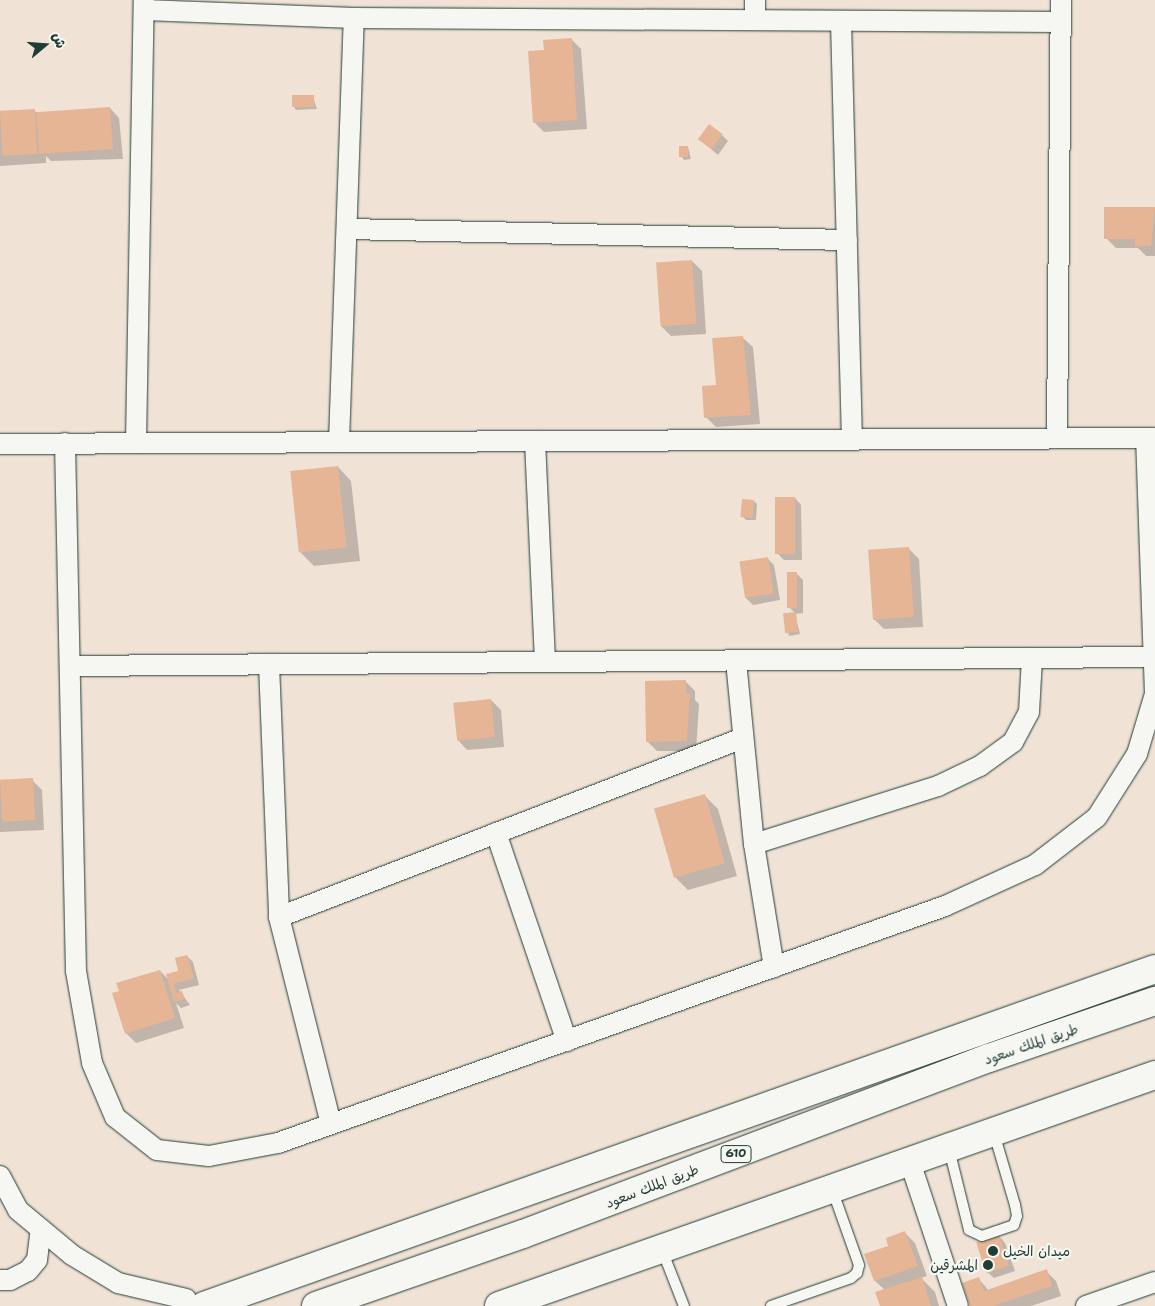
<!DOCTYPE html>
<meta charset="utf-8">
<style>
body{margin:0}
#map{position:relative;width:1155px;height:1306px;overflow:hidden;background:#f1e2d6;font-family:"Shantell Sans","Playpen Sans Arabic",sans-serif}
div>[style]{position:absolute}
.shadow>*{inset:0;background:#0003}
.building>*{inset:0;background:#e5b596;transform-origin:0 0}
.roads{filter:drop-shadow(0 0 1px #1f3d34) drop-shadow(0 0 1px #1f3d34)}
.service>*{height:10px;margin:-5px;padding:0 5px;transform-origin:5px;border-radius:5px;background:#f6f6f2}
.minor>*{height:20px;margin:-10px;padding:0 10px;transform-origin:10px;border-radius:10px;background:#f6f6f2}
.primary>*{height:28px;margin:-14px;padding:0 14px;transform-origin:14px;border-radius:14px;background:#f6f6f2}
.dots>*{width:14px;height:14px;translate:-50% -50%;box-sizing:border-box;border:2px solid #f6f6f2;border-radius:50%}
span{translate:-50% -50%;white-space:nowrap;text-align:center;line-height:1.15;-webkit-text-stroke:4.5px #f6f6f2;paint-order:stroke}
.shield-label span{padding:1px 4px;background:#f6f6f2;border:1px solid;border-radius:4px;-webkit-text-stroke-width:0}
.shield-label{font-size:12px;color:#1f3d34;font-weight:700}
.street-label{font-size:14px;color:#1f3d34}
.poi-label{font-size:14px;color:#1f3d34}
.left{translate:0 -50%;text-align:left}
.right{translate:-100% -50%;text-align:right}
.north{position:absolute;left:20px;top:20px;width:50px;height:50px;-webkit-text-stroke:4px #f6f6f2;paint-order:stroke;rotate:72deg;font-size:14px;font-weight:700;line-height:20px;text-align:center;color:#1f3d34}
.north::after{content:'';display:block;margin:auto;width:18px;height:22px;background:#1f3d34;clip-path:polygon(50% 0,100% 100%,50% 72%,0 100%)}
</style>
<div id="map">
<div class="shadow">
<div style="clip-path:polygon(571px 39px,581px 49px,587px 129px,544px 132px,534px 122px,545px 51px)"></div>
<div style="clip-path:polygon(313px 97px,317px 109px,296px 110px,294px 107px)"></div>
<div style="clip-path:polygon(110px 108px,119px 118px,123px 159px,51px 161px,46px 156px,46px 163px,0 166px,0 112px,34px 110px,38px 114px)"></div>
<div style="clip-path:polygon(722px 135px,728px 141px,718px 155px,699px 139px)"></div>
<div style="clip-path:polygon(688px 147px,691px 159px,684px 160px,682px 157px)"></div>
<div style="clip-path:polygon(1105px 208px,1155px 208px,1155px 256px,1146px 256px,1138px 248px,1116px 248px,1106px 238px)"></div>
<div style="clip-path:polygon(692px 261px,702px 271px,706px 334px,671px 336px,661px 326px)"></div>
<div style="clip-path:polygon(743px 338px,753px 347px,760px 424px,716px 427px,706px 417px,717px 386px)"></div>
<div style="clip-path:polygon(338px 467px,351px 481px,360px 561px,314px 566px,301px 553px)"></div>
<div style="clip-path:polygon(795px 498px,801px 505px,802px 560px,784px 560px,778px 554px)"></div>
<div style="clip-path:polygon(754px 501px,757px 504px,756px 520px,746px 520px,743px 517px)"></div>
<div style="clip-path:polygon(909px 549px,919px 559px,923px 627px,884px 629px,874px 619px)"></div>
<div style="clip-path:polygon(768px 559px,774px 565px,780px 600px,753px 605px,746px 598px)"></div>
<div style="clip-path:polygon(789px 573px,797px 574px,803px 580px,803px 613px,795px 614px,800px 634px,789px 636px,784px 615px,795px 613px,789px 607px)"></div>
<div style="clip-path:polygon(685px 681px,695px 691px,695px 700px,699px 704px,696px 751px,657px 751px,647px 741px)"></div>
<div style="clip-path:polygon(491px 700px,501px 710px,504px 747px,467px 750px,458px 740px,454px 703px)"></div>
<div style="clip-path:polygon(32px 780px,42px 790px,44px 830px,0 832px,0 781px)"></div>
<div style="clip-path:polygon(704px 795px,718px 809px,737px 876px,688px 890px,675px 877px,655px 810px)"></div>
<div style="clip-path:polygon(187px 956px,193px 962px,199px 985px,179px 990px,190px 1005px,181px 1008px,176px 1003px,184px 1028px,136px 1043px,126px 1033px,160px 971px,169px 980px,180px 972px)"></div>
<div style="clip-path:polygon(905px 1233px,915px 1243px,927px 1276px,921px 1278px,935px 1292px,939px 1306px,880px 1306px,885px 1290px,875px 1281px,890px 1247px)"></div>
<div style="clip-path:polygon(999px 1236px,1005px 1243px,1015px 1271px,994px 1278px,987px 1272px)"></div>
<div style="clip-path:polygon(1046px 1271px,1056px 1281px,1061px 1296px,1031px 1306px,972px 1306px,979px 1279px,989px 1291px)"></div>
</div>
<div class="building">
<div style="clip-path:polygon(572px 38px,577px 120px,533px 123px,528px 51px,544px 50px,543px 40px)"></div>
<div style="left:314px;top:95px;width:12px;height:22px;rotate:90deg"></div>
<div style="left:110px;top:107px;width:42px;height:74px;rotate:86deg"></div>
<div style="left:35px;top:109px;width:45px;height:35px;rotate:87deg"></div>
<div style="left:709px;top:124px;width:17px;height:19px;rotate:36deg"></div>
<div style="left:679px;top:146px;width:9px;height:11px"></div>
<div style="clip-path:polygon(1104px 207px,1155px 207px,1151px 246px,1135px 246px,1135px 239px,1104px 239px)"></div>
<div style="left:692px;top:260px;width:64px;height:36px;rotate:86deg"></div>
<div style="clip-path:polygon(743px 336px,751px 415px,704px 418px,702px 386px,716px 385px,712px 338px)"></div>
<div style="left:338px;top:466px;width:82px;height:48px;rotate:84deg"></div>
<div style="left:775px;top:497px;width:20px;height:57px"></div>
<div style="left:742px;top:499px;width:12px;height:18px;rotate:5deg"></div>
<div style="left:909px;top:547px;width:70px;height:41px;rotate:86deg"></div>
<div style="left:768px;top:557px;width:37px;height:29px;rotate:81deg"></div>
<div style="left:787px;top:572px;width:10px;height:36px"></div>
<div style="left:796px;top:612px;width:20px;height:13px;rotate:84deg"></div>
<div style="clip-path:polygon(686px 680px,686px 693px,690px 693px,687px 741px,646px 742px,645px 681px)"></div>
<div style="left:491px;top:699px;width:38px;height:38px;rotate:84deg"></div>
<div style="left:33px;top:778px;width:42px;height:33px;rotate:87deg"></div>
<div style="left:705px;top:794px;width:72px;height:53px;rotate:74deg"></div>
<div style="clip-path:polygon(187px 955px,194px 978px,174px 984px,176px 993px,182px 991px,185px 999px,174px 1002px,166px 974px,178px 971px,175px 958px)"></div>
<div style="clip-path:polygon(160px 970px,175px 1018px,125px 1034px,112px 993px,119px 991px,116px 983px)"></div>
<div style="clip-path:polygon(905px 1231px,918px 1266px,874px 1281px,864px 1254px,888px 1246px,886px 1238px)"></div>
<div style="left:999px;top:1235px;width:32px;height:24px;rotate:72deg"></div>
<div style="clip-path:polygon(1047px 1269px,1052px 1286px,993px 1306px,970px 1306px,962px 1283px,979px 1277px,984px 1291px)"></div>
<div style="clip-path:polygon(922px 1277px,931px 1306px,880px 1306px,875px 1292px)"></div>
</div>
<div class="roads">
<div class="service">
<div style="left:949px;top:1149px;width:83px;rotate:76.1deg"></div>
<div style="left:969px;top:1230px;width:14px;rotate:25deg"></div>
<div style="left:982px;top:1236px;width:34px;rotate:-19deg"></div>
<div style="left:1014px;top:1225px;width:9px;rotate:-72deg"></div>
<div style="left:1017px;top:1216px;width:11px;rotate:-100deg"></div>
<div style="left:1015px;top:1205px;width:75px;rotate:-106.3deg"></div>
<div style="left:662px;top:1250px;width:60px;rotate:68.6deg"></div>
<div style="left:771px;top:1306px;width:85px;rotate:-19.3deg"></div>
<div style="left:851px;top:1278px;width:8px;rotate:-40deg"></div>
<div style="left:857px;top:1273px;width:8px;rotate:-76deg"></div>
<div style="left:859px;top:1265px;width:81px;rotate:-109.6deg"></div>
</div>
<div class="minor">
<div style="left:755px;top:0;width:20px;rotate:90deg"></div>
<div style="left:144px;top:10px;width:210px;rotate:2.2deg"></div>
<div style="left:354px;top:18px;width:706px;rotate:0.32deg"></div>
<div style="left:841px;top:21px;width:418px;rotate:88.5deg"></div>
<div style="left:347px;top:229px;width:500px;rotate:1.26deg"></div>
<div style="left:1057px;top:438px;width:438px;rotate:-89.5deg"></div>
<div style="left:535px;top:441px;width:221px;rotate:87.4deg"></div>
<div style="left:339px;top:442px;width:424px;rotate:-88deg"></div>
<div style="left:65px;top:443px;width:528px;rotate:88.81deg"></div>
<div style="left:76px;top:971px;width:93px;rotate:80.1deg"></div>
<div style="left:92px;top:1063px;width:59px;rotate:66.9deg"></div>
<div style="left:115px;top:1117px;width:53px;rotate:38.2deg"></div>
<div style="left:157px;top:1150px;width:52px;rotate:6.6deg"></div>
<div style="left:209px;top:1156px;width:70px;rotate:-10.7deg"></div>
<div style="left:278px;top:1143px;width:708px;rotate:-19.56deg"></div>
<div style="left:945px;top:906px;width:99px;rotate:-24.5deg"></div>
<div style="left:1035px;top:865px;width:78px;rotate:-37.7deg"></div>
<div style="left:1097px;top:817px;width:75px;rotate:-57.6deg"></div>
<div style="left:1137px;top:754px;width:63px;rotate:-73.3deg"></div>
<div style="left:1155px;top:694px;width:256px;rotate:-92deg"></div>
<div style="left:136px;top:443px;width:443px;rotate:-89deg"></div>
<div style="left:0;top:444px;width:1155px;rotate:-0.3deg"></div>
<div style="left:736px;top:661px;width:184px;rotate:84.4deg"></div>
<div style="left:754px;top:844px;width:125px;rotate:80.8deg"></div>
<div style="left:269px;top:664px;width:253px;rotate:87.7deg"></div>
<div style="left:279px;top:917px;width:213px;rotate:75.9deg"></div>
<div style="left:70px;top:666px;width:1084px;rotate:-0.48deg"></div>
<div style="left:496px;top:833px;width:220px;rotate:71.2deg"></div>
<div style="left:754px;top:844px;width:193px;rotate:-17.5deg"></div>
<div style="left:938px;top:786px;width:47px;rotate:-25.5deg"></div>
<div style="left:980px;top:766px;width:41px;rotate:-36deg"></div>
<div style="left:1013px;top:742px;width:34px;rotate:-62deg"></div>
<div style="left:1029px;top:712px;width:54px;rotate:-86.8deg"></div>
<div style="left:279px;top:917px;width:497px;rotate:-21.1deg"></div>
<div style="left:910px;top:1162px;width:152px;rotate:71.6deg"></div>
<div style="left:0;top:1176px;width:38px;rotate:62deg"></div>
<div style="left:18px;top:1210px;width:70px;rotate:39.8deg"></div>
<div style="left:72px;top:1255px;width:54px;rotate:31.3deg"></div>
<div style="left:118px;top:1283px;width:70px;rotate:13.2deg"></div>
<div style="left:0;top:1280px;width:10px"></div>
<div style="left:10px;top:1280px;width:20px;rotate:-27deg"></div>
<div style="left:28px;top:1271px;width:14px;rotate:-51deg"></div>
<div style="left:37px;top:1260px;width:31px;rotate:-83deg"></div>
<div style="left:1086px;top:1306px;width:73px;rotate:-19.2deg"></div>
</div>
<div class="primary">
<div style="left:204px;top:1306px;width:1009px;rotate:-19.51deg"></div>
<div style="left:316px;top:1306px;width:219px;rotate:-19.2deg"></div>
<div style="left:523px;top:1234px;width:498px;rotate:-20.7deg"></div>
<div style="left:989px;top:1058px;width:176px;rotate:-19deg"></div>
<div style="left:499px;top:1306px;width:695px;rotate:-19.4deg"></div>
</div>
</div>
<div class="dots">
<div style="left:993px;top:1251px;background:#1f3d34"></div>
<div style="left:988px;top:1265px;background:#1f3d34"></div>
</div>
<div class="shield-label">
<span style="left:736px;top:1154px">610</span>
</div>
<div class="street-label">
<span style="left:1031px;top:1044px;rotate:-19deg">طريق الملك سعود</span>
<span style="left:652px;top:1186px;rotate:-21deg">طريق الملك سعود</span>
</div>
<div class="poi-label">
<span class="left" style="left:1003px;top:1251px">ميدان الخيل</span>
<span class="right" style="left:978px;top:1265px">المشرقين</span>
</div>
<div class="north">ش</div>
</div>
